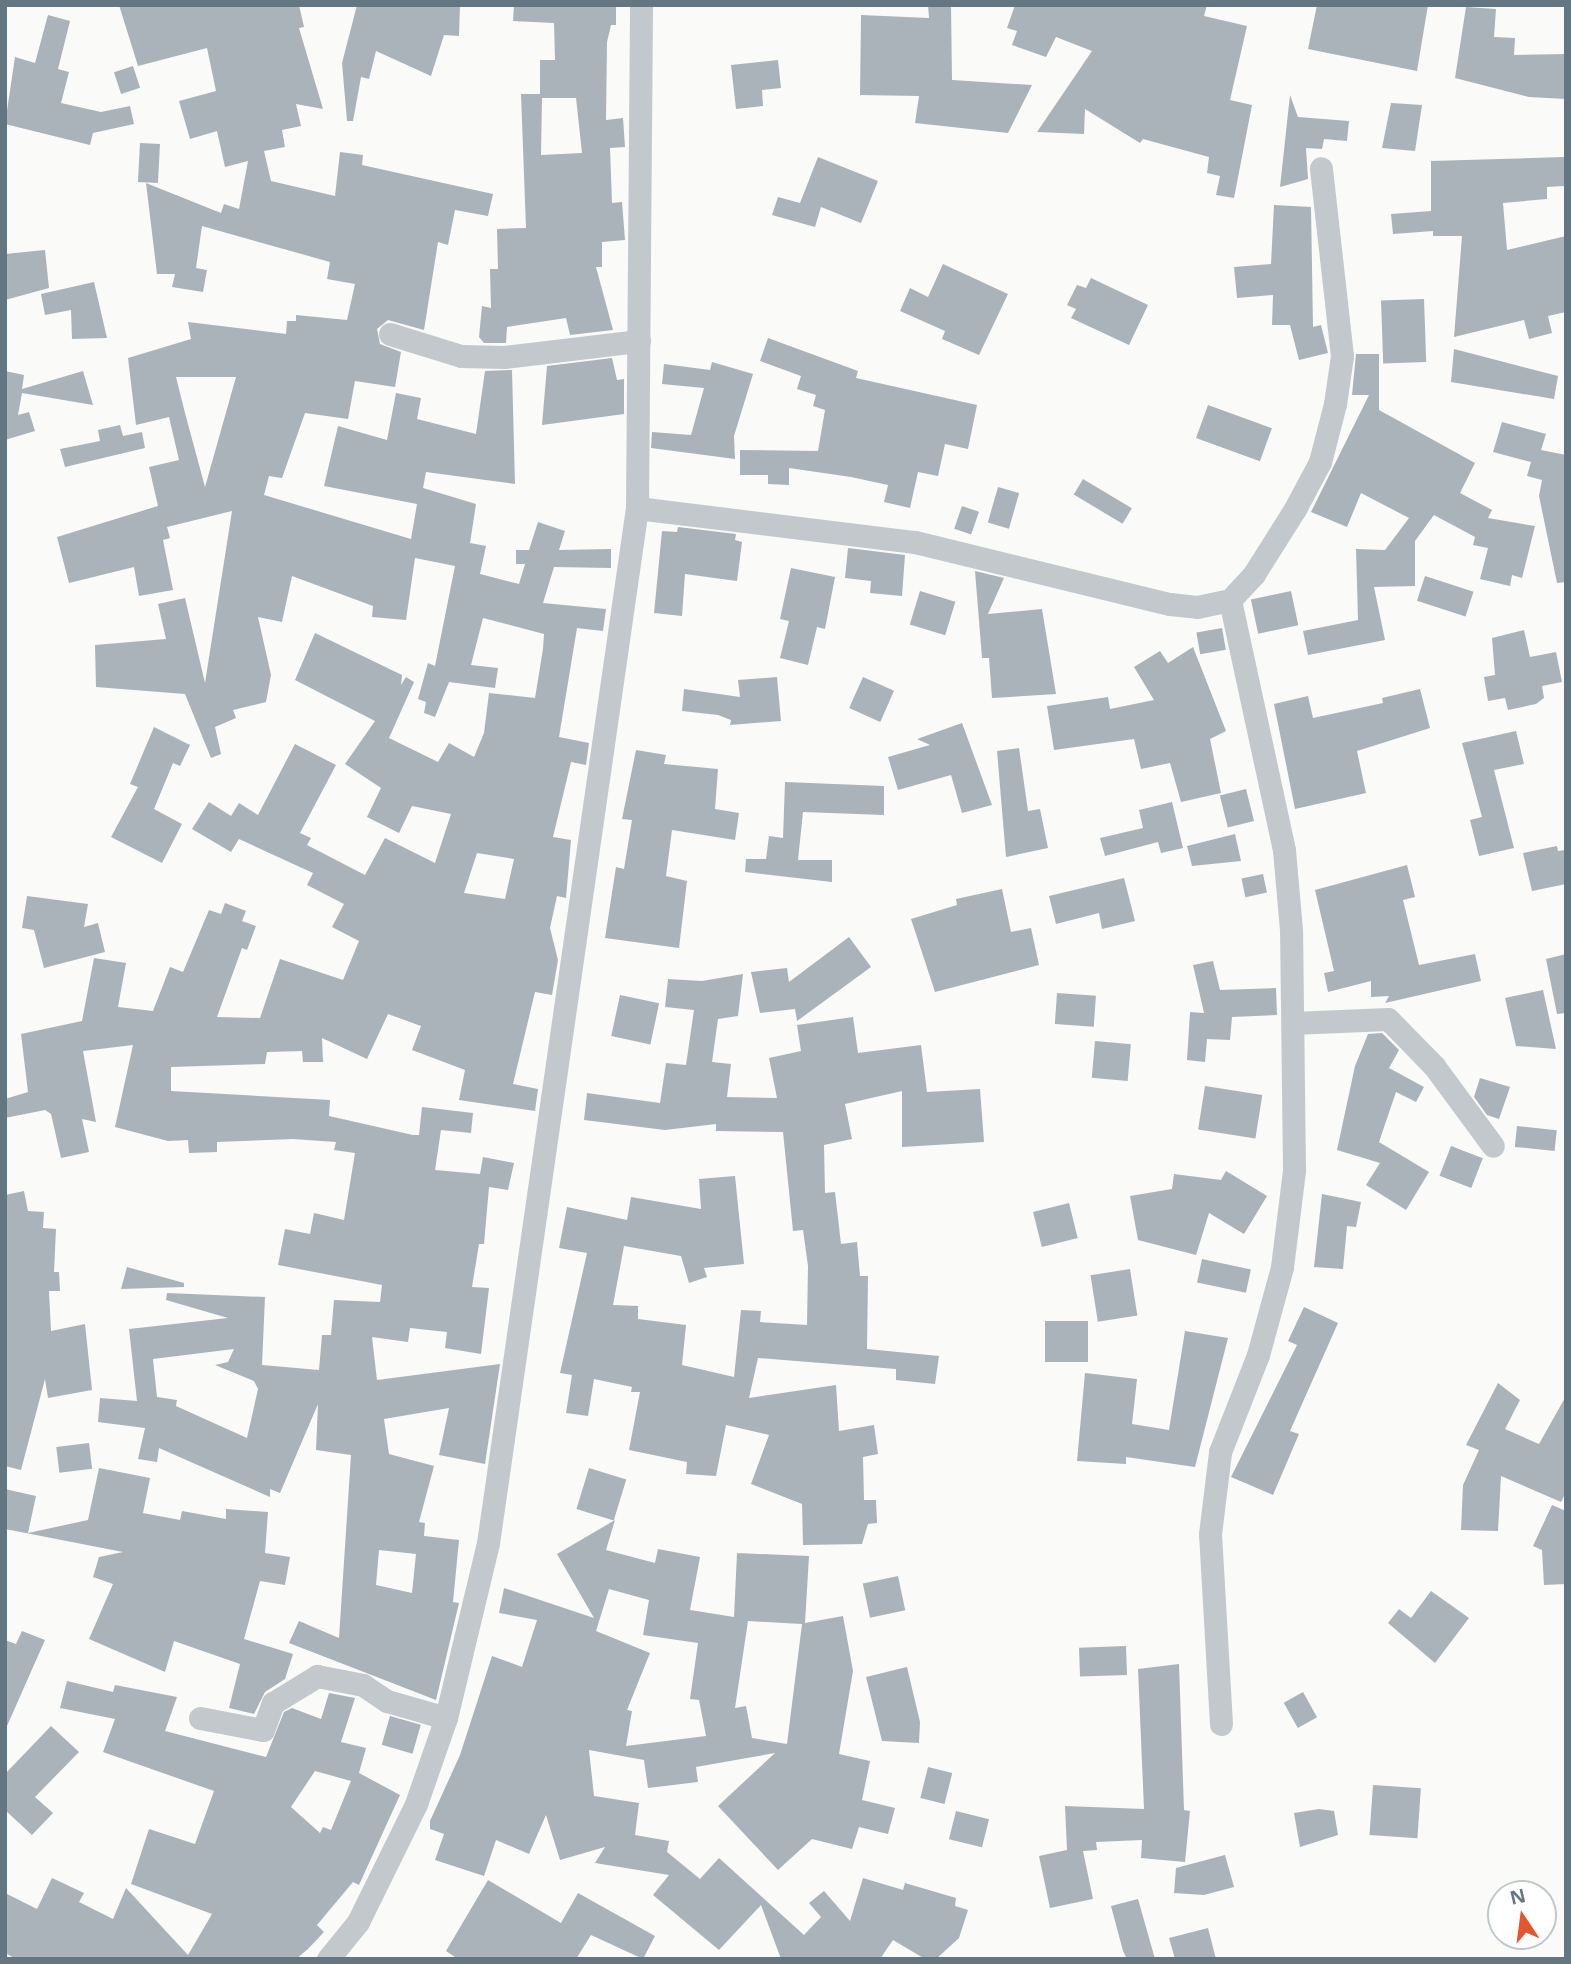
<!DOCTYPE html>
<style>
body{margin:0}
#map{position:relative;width:1571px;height:1964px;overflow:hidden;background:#fafaf8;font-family:"Noto Sans",sans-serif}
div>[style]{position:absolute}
.building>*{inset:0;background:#aab3b9;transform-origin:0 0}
.street>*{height:23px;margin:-11.5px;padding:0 11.5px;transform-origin:11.5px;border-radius:11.5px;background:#c3c8cc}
span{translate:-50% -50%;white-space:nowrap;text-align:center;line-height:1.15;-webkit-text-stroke:7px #fff;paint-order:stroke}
.frame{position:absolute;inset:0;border:7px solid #657683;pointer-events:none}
.north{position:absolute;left:1487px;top:1880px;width:70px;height:70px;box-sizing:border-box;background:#fff;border:2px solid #c1c8cd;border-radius:50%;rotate:347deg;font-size:19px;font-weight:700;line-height:28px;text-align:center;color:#657683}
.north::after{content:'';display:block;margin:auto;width:24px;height:32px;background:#e4572e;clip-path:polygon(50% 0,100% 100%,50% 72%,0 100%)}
</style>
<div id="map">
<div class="building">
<div style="clip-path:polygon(evenodd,119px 5px,299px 5px,304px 27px,299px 28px,323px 109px,296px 104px,301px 126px,282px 130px,285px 147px,264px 151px,271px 181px,335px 196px,340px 152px,363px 155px,362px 165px,493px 194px,488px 216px,455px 210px,448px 245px,438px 242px,424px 330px,388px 320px,377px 329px,380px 344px,401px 352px,395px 387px,355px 381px,348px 419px,305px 413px,282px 478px,269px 476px,264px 495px,411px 539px,417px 504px,324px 486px,338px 426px,387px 440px,396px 393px,421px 398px,417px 419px,476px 434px,485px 371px,512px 370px,515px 484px,426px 472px,423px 488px,476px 504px,470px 543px,486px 546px,480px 574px,519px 584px,525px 564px,516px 564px,516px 550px,529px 550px,538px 522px,565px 531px,559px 550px,611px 549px,611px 568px,554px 567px,543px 603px,606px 609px,603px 631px,577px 628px,559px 737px,589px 743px,586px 765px,571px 762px,553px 837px,571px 840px,566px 898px,557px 896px,550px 928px,558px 960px,552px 995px,535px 992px,513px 1084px,538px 1089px,535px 1111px,459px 1100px,465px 1070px,412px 1050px,421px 1026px,388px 1014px,367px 1059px,322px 1038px,323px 1062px,303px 1062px,302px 1051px,267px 1052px,265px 1064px,171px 1067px,171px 1091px,330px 1100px,329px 1116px,413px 1135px,419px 1135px,422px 1107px,473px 1113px,471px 1133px,441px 1130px,435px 1170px,480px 1174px,483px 1157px,514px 1163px,508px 1190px,489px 1187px,484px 1244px,479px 1244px,472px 1287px,489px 1288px,481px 1354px,445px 1348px,447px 1332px,410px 1328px,408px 1342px,372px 1337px,377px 1380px,500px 1364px,485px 1464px,439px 1455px,449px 1408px,384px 1419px,389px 1454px,434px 1466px,419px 1522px,425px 1523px,424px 1536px,459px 1540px,453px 1602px,459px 1603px,436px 1700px,289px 1643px,299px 1621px,339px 1638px,351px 1455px,316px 1450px,318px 1404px,280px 1493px,270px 1489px,270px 1497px,159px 1448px,157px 1462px,138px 1459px,145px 1428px,98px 1422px,100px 1398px,137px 1401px,129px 1329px,228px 1318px,166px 1300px,167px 1293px,265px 1297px,262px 1365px,319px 1370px,322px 1335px,331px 1335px,334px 1300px,380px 1302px,382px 1285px,278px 1265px,285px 1229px,310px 1234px,314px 1213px,344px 1220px,355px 1153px,334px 1150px,336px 1142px,293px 1139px,217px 1142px,217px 1152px,189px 1153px,188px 1140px,168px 1141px,115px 1127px,133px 1045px,83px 1051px,96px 1122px,82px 1119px,89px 1152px,61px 1158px,51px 1114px,45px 1110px,5px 1118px,5px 1099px,28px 1092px,21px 1034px,82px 1021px,94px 958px,126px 963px,118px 1007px,153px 1011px,170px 967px,183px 972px,209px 910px,221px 914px,225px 903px,246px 911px,242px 921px,256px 926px,247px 950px,242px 948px,217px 1017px,260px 1018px,280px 959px,343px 980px,359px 941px,332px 927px,344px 904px,307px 885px,313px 873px,239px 839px,231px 852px,192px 829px,209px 802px,231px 816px,239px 803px,258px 815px,295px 744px,336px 765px,300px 833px,311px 838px,307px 845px,365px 875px,385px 838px,435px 863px,451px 814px,412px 806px,399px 833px,367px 817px,381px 788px,345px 764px,375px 721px,295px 680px,315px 633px,402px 675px,401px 685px,406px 677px,414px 682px,389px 738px,438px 762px,449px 743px,474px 757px,484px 733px,489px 693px,535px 698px,543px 649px,544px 634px,483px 618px,471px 665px,498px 668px,495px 688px,449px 682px,435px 717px,424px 713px,426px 702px,418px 699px,428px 663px,435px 666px,455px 566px,415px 558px,406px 620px,372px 617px,373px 606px,292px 576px,282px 622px,258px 617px,271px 675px,266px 702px,233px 710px,236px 718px,215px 727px,221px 754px,211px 758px,185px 694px,96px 687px,95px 645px,166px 639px,158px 604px,185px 598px,205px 683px,232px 511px,167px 527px,170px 538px,163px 540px,173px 590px,139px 596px,134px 567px,69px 583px,57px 537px,158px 506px,149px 467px,179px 460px,169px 417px,136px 425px,128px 358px,191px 339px,188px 322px,286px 334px,287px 321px,296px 321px,296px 315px,347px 320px,355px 284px,327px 279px,330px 262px,202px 226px,196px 268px,207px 270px,203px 292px,172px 287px,175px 274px,157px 274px,146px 183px,221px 213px,224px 204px,239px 209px,248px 161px,225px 167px,217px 131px,190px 139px,179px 101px,216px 91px,207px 48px,138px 66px,119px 5px,176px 377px,236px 377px,205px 487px,185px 413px,176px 377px,119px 5px,477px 853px,514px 859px,505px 899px,464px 893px,477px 853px,119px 5px,234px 1349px,228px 1362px,215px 1365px,254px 1381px,258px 1389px,247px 1438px,176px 1406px,177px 1400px,157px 1397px,153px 1359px,234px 1349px,119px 5px,379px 1550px,416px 1554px,412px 1593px,376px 1585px,379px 1550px)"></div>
<div style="clip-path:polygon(357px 5px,460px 5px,459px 36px,444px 35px,431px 76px,376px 51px,369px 79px,361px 77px,353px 121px,347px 121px,342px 63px)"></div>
<div style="clip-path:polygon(evenodd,514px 5px,616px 5px,616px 25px,611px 25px,607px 42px,606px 120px,623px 118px,625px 147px,610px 148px,612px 203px,622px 202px,625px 240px,602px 242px,602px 267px,596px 267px,613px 330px,570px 335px,566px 318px,507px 327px,506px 343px,484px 343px,479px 337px,482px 306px,491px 308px,490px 269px,498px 269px,497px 229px,526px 228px,521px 94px,540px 94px,540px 60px,555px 60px,554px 23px,513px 21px,514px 5px,542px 98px,576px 98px,582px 153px,541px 155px,542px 98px)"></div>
<div style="clip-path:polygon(928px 5px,951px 5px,952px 80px,1032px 85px,1008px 133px,915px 123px,919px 96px,860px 95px,861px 15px,929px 18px)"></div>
<div style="clip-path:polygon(1015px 5px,1207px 5px,1204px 16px,1247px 26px,1230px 100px,1252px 105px,1234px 198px,1216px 195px,1220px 176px,1207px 173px,1209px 157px,1143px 139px,1140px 143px,1085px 109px,1084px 134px,1037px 132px,1092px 51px,1056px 37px,1046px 57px,1012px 45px,1017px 31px,1007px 28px)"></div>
<div style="clip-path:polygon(1317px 5px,1428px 5px,1417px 71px,1308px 49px)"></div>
<div style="clip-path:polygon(1466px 7px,1496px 9px,1494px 37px,1515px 38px,1514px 55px,1566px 54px,1566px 99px,1529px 97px,1455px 78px)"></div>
<div style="clip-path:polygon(48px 15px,70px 21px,58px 69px,69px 72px,61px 103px,101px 112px,130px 106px,134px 124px,93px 133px,90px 145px,5px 124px,15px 57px,35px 63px)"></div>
<div style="clip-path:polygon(778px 60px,781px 88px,762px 90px,763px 106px,736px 109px,731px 65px)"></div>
<div style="left:133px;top:66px;width:23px;height:20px;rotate:72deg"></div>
<div style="clip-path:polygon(1290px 95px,1298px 117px,1349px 121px,1347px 141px,1324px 139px,1322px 149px,1306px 148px,1308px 179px,1280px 187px)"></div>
<div style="clip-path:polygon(1391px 103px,1422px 105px,1415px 151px,1382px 148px)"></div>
<div style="left:140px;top:143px;width:20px;height:39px;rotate:3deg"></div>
<div style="clip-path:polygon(818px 157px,878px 181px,861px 223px,821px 207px,815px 227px,772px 215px,778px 197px,800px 203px)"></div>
<div style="clip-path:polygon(1564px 157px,1564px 186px,1547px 187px,1547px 199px,1503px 203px,1507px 250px,1566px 236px,1566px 312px,1548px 316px,1552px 333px,1529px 339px,1524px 320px,1454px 337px,1462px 236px,1433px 236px,1433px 231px,1393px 234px,1391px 214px,1431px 211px,1431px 161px)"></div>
<div style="clip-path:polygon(1274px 205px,1311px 207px,1313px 327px,1321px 325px,1328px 353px,1299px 360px,1290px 325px,1272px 325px,1273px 295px,1237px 298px,1234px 267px,1271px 264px)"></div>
<div style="clip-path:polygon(45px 250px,49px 288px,5px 300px,5px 254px)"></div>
<div style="clip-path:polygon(943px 264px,1008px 294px,979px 355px,942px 339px,945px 331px,900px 311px,910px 288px,928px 297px)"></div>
<div style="clip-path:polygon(1091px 278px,1148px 305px,1129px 345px,1071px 318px,1076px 309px,1067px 305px,1077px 285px,1086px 288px)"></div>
<div style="clip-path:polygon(94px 282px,107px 338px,72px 339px,71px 310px,45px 315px,41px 294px)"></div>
<div style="left:1424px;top:299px;width:63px;height:43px;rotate:88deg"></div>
<div style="clip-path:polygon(768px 338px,858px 371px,856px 378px,977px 405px,968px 449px,945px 444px,938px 476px,918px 472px,910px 508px,884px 502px,888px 485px,851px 477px,789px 468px,789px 485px,768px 484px,768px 475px,740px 475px,740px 450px,818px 451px,825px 410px,813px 406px,816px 395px,797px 389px,801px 376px,760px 361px)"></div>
<div style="clip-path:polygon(1454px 349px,1558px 376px,1554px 399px,1451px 382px)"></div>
<div style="clip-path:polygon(1356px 354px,1379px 354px,1379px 410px,1475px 463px,1460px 493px,1492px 510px,1488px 518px,1535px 526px,1522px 578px,1512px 575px,1510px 586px,1480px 579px,1488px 548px,1473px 545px,1475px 537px,1434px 515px,1415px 541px,1415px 586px,1374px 587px,1385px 640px,1308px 655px,1303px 631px,1358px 620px,1356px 549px,1385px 550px,1409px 518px,1361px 493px,1347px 527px,1311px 512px,1369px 395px,1352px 395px)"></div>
<div style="clip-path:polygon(612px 358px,617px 380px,624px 379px,624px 414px,542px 425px,547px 366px)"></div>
<div style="clip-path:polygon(712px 362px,753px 374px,734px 436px,735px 459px,651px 448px,652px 432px,691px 435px,704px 388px,662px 384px,664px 364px,710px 370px)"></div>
<div style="clip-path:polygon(5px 371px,24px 375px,22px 389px,83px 371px,93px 405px,22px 393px,18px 415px,29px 412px,35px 431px,5px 440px)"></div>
<div style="left:1208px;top:405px;width:68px;height:35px;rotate:20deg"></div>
<div style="clip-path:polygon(1502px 422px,1546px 434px,1541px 450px,1566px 455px,1566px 582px,1557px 583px,1539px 496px,1542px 480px,1527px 476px,1531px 462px,1493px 452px)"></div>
<div style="clip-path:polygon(120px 425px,123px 436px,142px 432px,145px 448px,65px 467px,60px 449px,100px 441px,98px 430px)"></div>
<div style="left:1083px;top:479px;width:57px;height:18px;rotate:31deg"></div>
<div style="left:998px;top:487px;width:22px;height:37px;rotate:16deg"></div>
<div style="left:962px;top:506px;width:18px;height:24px;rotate:19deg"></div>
<div style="clip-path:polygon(678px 527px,736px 534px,735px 540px,742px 542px,737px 581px,685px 574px,682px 616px,654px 613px,662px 531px,677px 532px)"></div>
<div style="clip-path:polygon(848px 548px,905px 555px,902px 596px,870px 593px,871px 581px,845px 578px)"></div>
<div style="clip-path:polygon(791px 568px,835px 577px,825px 629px,817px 627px,808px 665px,780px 658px,789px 621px,780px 619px)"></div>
<div style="clip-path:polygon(975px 571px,1004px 578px,988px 614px,1042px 609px,1056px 694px,992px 698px,989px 658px,982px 658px)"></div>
<div style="left:1425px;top:576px;width:51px;height:26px;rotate:18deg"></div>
<div style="left:920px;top:591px;width:37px;height:35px;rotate:17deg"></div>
<div style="left:1291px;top:591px;width:35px;height:41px;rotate:78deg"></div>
<div style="left:1222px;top:628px;width:22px;height:26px;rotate:80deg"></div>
<div style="clip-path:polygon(1524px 630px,1530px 657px,1556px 652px,1562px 682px,1542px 686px,1544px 698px,1536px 704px,1508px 710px,1505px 698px,1488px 701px,1484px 677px,1495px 675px,1492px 638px)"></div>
<div style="clip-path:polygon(1193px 647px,1226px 731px,1210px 739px,1221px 793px,1181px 802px,1170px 763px,1141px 769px,1134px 739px,1054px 750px,1047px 706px,1108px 697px,1110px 709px,1154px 700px,1134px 667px,1160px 651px,1168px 663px)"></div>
<div style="clip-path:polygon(777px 677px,781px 721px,730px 725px,731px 720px,718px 715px,682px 711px,684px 689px,740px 697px,738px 680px)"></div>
<div style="left:863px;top:677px;width:34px;height:34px;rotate:24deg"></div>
<div style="clip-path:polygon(1420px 689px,1430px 728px,1357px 751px,1366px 793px,1295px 809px,1274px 704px,1308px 696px,1313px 718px,1383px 703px,1382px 698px)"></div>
<div style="clip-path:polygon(962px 723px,992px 805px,962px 813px,951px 775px,898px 790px,888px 757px,930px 745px,917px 739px)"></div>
<div style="clip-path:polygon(154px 727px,190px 745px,180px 766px,173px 763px,154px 809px,182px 824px,162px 863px,111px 837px,138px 787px,130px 784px)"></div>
<div style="clip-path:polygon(1516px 731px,1524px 764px,1494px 770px,1514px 848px,1479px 856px,1470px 820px,1482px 817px,1462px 743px)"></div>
<div style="clip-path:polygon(1019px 748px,1028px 811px,1040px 809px,1048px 848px,1006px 857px,997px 751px)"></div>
<div style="clip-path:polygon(636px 750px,666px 755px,664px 764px,718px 769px,715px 809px,739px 813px,735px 840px,672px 830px,666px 876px,687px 881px,679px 948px,605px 938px,616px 867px,624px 869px,632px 820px,622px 819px)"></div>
<div style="clip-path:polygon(785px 782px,884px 786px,884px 815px,803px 812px,798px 860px,832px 860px,832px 882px,745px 872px,746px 859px,766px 859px,769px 836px,783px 838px)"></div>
<div style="left:1246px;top:789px;width:33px;height:27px;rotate:76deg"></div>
<div style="clip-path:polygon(1172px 802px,1183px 848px,1161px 853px,1158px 842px,1105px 856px,1100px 838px,1143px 828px,1139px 810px)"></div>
<div style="clip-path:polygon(1235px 834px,1241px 861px,1192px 866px,1187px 846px)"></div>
<div style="clip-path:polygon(1557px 846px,1558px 851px,1566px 850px,1566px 884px,1532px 891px,1523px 853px)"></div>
<div style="clip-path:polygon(1407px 865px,1415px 897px,1403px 900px,1419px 965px,1475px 954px,1481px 981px,1385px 1003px,1389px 996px,1371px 997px,1371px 981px,1328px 992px,1324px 973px,1334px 971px,1315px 890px)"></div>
<div style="left:1263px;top:874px;width:19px;height:22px;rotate:78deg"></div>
<div style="clip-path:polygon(1124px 878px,1135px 921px,1102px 929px,1099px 913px,1056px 924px,1049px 896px)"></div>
<div style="clip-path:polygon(1002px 889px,1011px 932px,1031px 928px,1039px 965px,935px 992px,911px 919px,957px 905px,956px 899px)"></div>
<div style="clip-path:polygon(27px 896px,88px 904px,84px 927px,98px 923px,105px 952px,44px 968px,34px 930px,22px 928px)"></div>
<div style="clip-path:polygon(849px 937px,871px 967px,797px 1021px,795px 1009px,760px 1013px,751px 972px,787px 968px,789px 982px)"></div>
<div style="clip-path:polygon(1566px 954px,1566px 1013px,1557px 1014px,1546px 959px)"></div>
<div style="clip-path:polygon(1213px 961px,1220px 990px,1276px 988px,1277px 1015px,1232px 1017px,1230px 1040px,1207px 1039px,1205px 1062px,1187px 1060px,1190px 1012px,1204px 1013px,1193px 965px)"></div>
<div style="clip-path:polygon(743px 974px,738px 1016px,718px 1019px,712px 1062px,731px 1064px,727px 1097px,777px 1098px,769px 1058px,801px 1051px,797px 1025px,853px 1017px,858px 1053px,921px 1045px,927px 1092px,980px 1089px,984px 1142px,902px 1147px,902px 1091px,845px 1104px,852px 1139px,824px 1145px,825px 1193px,835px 1192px,841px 1244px,857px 1242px,860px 1276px,868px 1276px,867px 1349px,939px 1356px,935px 1384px,896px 1380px,896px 1369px,758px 1358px,749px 1398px,836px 1385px,839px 1431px,874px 1425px,878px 1454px,863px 1457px,864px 1500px,876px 1500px,877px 1523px,868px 1524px,862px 1544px,803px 1545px,802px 1504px,751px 1484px,769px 1435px,726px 1425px,716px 1476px,686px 1474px,687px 1462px,629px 1450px,640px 1392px,631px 1392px,632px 1387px,594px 1379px,588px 1416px,566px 1413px,572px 1375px,560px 1373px,587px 1253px,559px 1248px,567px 1207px,627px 1220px,631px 1197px,701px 1209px,699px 1179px,735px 1176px,744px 1264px,704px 1268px,707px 1277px,689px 1283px,681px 1256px,624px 1246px,613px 1305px,638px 1306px,638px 1319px,686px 1325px,682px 1365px,734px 1377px,741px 1310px,761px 1311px,760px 1322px,807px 1325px,808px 1266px,803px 1230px,793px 1231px,783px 1132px,716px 1131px,716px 1124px,665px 1130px,584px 1120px,587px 1093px,660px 1103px,666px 1063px,686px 1065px,694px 1010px,665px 1007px,668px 979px,702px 981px)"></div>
<div style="clip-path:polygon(1543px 990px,1556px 1049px,1516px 1046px,1505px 998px)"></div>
<div style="left:1057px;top:993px;width:39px;height:31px;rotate:4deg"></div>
<div style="left:620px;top:995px;width:40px;height:42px;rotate:12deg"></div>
<div style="clip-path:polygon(1382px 1033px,1399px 1050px,1389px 1068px,1424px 1087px,1416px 1102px,1396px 1092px,1379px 1142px,1429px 1172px,1406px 1210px,1366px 1185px,1380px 1163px,1337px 1150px,1355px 1066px,1368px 1034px)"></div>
<div style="left:1095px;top:1041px;width:36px;height:37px;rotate:5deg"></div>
<div style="clip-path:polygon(1480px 1078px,1510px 1087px,1499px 1119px,1487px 1115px,1474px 1097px)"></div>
<div style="left:1205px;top:1086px;width:58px;height:44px;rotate:9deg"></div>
<div style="left:1517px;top:1126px;width:40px;height:21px;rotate:6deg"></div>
<div style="left:1451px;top:1146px;width:34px;height:32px;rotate:21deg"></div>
<div style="clip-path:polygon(1226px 1171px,1267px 1196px,1244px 1234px,1209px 1213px,1196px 1255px,1138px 1240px,1130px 1196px,1172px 1189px,1174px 1174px,1221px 1180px)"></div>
<div style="clip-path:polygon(24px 1191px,28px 1211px,44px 1212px,43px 1228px,56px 1229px,54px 1272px,59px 1272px,60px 1291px,49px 1291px,51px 1331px,85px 1324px,92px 1390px,48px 1398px,45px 1379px,21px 1470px,5px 1466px,5px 1195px)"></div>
<div style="clip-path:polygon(1322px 1194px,1361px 1202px,1356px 1227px,1347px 1226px,1343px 1269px,1314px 1267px)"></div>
<div style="left:1069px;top:1203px;width:36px;height:37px;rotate:76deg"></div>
<div style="left:1202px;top:1259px;width:50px;height:24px;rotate:12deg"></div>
<div style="clip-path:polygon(127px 1267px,184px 1283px,184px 1287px,121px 1289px)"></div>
<div style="left:1130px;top:1269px;width:47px;height:40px;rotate:81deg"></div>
<div style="clip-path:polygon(1304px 1307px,1338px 1323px,1290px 1431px,1299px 1434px,1273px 1495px,1231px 1477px,1297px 1345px,1288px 1341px)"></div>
<div style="left:1045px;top:1321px;width:43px;height:41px"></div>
<div style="clip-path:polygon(1185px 1331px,1228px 1338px,1195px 1467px,1126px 1457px,1126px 1464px,1077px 1461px,1085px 1373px,1137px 1379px,1132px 1424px,1169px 1430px)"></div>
<div style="clip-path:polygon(1498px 1383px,1520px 1400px,1505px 1429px,1539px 1444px,1566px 1396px,1566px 1492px,1561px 1502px,1501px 1476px,1498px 1531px,1461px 1530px,1463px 1485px,1479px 1450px,1466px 1445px)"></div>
<div style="left:89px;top:1443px;width:26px;height:33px;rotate:83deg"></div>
<div style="clip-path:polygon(99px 1468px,150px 1478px,143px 1513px,180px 1520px,182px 1511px,226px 1519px,226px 1509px,268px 1512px,265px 1553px,290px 1557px,285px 1585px,260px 1581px,244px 1639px,293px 1654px,285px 1679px,265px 1692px,254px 1714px,229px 1708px,240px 1664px,174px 1641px,165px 1672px,89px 1639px,113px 1584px,93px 1577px,99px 1557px,123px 1552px,5px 1529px,5px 1489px,36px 1496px,28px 1533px,88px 1520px)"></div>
<div style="left:589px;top:1468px;width:39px;height:43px;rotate:17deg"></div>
<div style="clip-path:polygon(1552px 1505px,1566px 1511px,1566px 1584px,1544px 1585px,1542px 1550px,1533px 1546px)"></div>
<div style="clip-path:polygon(evenodd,615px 1520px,606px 1550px,655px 1563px,658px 1549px,700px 1557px,690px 1610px,734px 1617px,737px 1553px,809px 1556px,805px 1623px,843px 1616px,853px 1671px,839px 1754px,870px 1761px,862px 1800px,895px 1808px,888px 1834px,859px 1827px,852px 1849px,812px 1839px,778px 1870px,718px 1806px,775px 1753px,696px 1767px,698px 1782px,648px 1788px,644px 1760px,589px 1750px,594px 1796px,639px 1803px,635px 1835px,669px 1841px,667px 1852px,700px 1879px,719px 1858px,804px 1935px,821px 1917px,809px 1903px,824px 1891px,850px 1921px,863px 1878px,903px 1890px,905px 1883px,956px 1898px,955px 1906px,968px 1910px,959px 1938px,936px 1959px,925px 1959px,893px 1940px,880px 1959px,781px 1959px,761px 1905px,719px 1950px,653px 1895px,669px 1875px,595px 1863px,605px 1847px,560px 1860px,546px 1815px,529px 1854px,496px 1840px,484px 1876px,435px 1860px,444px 1834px,430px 1829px,430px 1821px,460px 1755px,492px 1656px,522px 1667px,537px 1620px,499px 1613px,504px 1588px,594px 1618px,557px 1554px,615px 1520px,609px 1589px,649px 1600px,643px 1635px,698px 1643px,690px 1699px,699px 1700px,706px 1736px,626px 1746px,632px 1711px,627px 1710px,650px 1653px,596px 1631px,609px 1589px,615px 1520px,748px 1621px,802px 1624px,787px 1744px,752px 1738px,746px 1706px,735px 1708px,748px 1621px)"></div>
<div style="left:898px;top:1576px;width:35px;height:36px;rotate:78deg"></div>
<div style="clip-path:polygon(1431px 1591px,1469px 1618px,1435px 1663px,1388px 1623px,1399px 1609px,1411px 1618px)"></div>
<div style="clip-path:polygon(22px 1631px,45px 1640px,7px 1726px,5px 1640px,16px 1644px)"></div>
<div style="left:1126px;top:1646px;width:29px;height:47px;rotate:88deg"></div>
<div style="clip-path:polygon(1179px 1664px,1184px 1810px,1190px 1811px,1185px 1862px,1141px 1858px,1142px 1840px,1096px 1842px,1097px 1850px,1083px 1851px,1093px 1899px,1050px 1908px,1039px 1856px,1067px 1850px,1065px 1806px,1144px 1809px,1138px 1669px)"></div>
<div style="clip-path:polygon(907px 1667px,920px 1722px,919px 1743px,882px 1741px,866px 1677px)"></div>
<div style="clip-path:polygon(evenodd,67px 1681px,113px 1692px,115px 1685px,177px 1697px,165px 1731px,266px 1757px,284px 1712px,292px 1708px,321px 1719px,329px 1693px,355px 1698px,341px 1742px,366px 1748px,359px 1773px,400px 1795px,359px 1885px,353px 1882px,317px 1925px,324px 1932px,308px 1949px,296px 1959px,16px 1959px,5px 1953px,5px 1893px,37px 1909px,52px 1878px,84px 1893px,79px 1902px,113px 1919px,126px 1888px,188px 1955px,212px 1914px,131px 1884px,149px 1829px,195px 1844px,214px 1791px,103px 1752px,115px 1719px,60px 1708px,67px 1681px,315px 1771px,351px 1781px,331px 1830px,323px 1827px,320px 1833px,291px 1807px,315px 1771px)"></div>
<div style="left:1303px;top:1692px;width:29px;height:22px;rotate:61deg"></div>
<div style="left:390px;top:1716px;width:32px;height:30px;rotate:16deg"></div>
<div style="clip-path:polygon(51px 1726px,79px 1752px,35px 1797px,53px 1813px,32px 1835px,5px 1810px,5px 1774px)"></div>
<div style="left:928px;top:1767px;width:25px;height:32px;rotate:14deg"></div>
<div style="left:1373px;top:1785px;width:48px;height:50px;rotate:4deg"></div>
<div style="clip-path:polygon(1319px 1809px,1334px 1811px,1338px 1835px,1300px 1847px,1294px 1813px)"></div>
<div style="left:956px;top:1811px;width:34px;height:29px;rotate:14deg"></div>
<div style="clip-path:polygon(1225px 1855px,1234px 1887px,1204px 1895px,1174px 1893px,1176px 1868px)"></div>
<div style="clip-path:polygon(488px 1880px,561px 1923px,578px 1893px,655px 1936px,643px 1959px,591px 1935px,576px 1959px,458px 1959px,446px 1951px)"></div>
<div style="clip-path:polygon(1138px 1899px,1155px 1959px,1127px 1959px,1123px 1951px,1111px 1906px)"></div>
<div style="clip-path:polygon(1208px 1928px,1216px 1959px,1175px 1959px,1169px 1938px)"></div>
</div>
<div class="street">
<div style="left:390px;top:334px;width:74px;rotate:17.2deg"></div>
<div style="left:461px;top:356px;width:43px;rotate:1.3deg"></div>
<div style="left:504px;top:357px;width:136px;rotate:-6.8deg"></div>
<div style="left:637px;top:508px;width:280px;rotate:7deg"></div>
<div style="left:915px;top:542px;width:262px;rotate:13.7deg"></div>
<div style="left:1170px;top:604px;width:27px;rotate:6deg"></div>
<div style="left:1197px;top:607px;width:34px;rotate:-12deg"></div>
<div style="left:1230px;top:600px;width:35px;rotate:-47deg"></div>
<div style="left:1254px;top:574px;width:77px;rotate:-57.8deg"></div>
<div style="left:1295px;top:509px;width:53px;rotate:-62deg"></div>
<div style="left:1320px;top:462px;width:60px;rotate:-75.5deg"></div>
<div style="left:1335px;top:404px;width:49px;rotate:-81.7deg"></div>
<div style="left:1342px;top:356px;width:189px;rotate:-96.4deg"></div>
<div style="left:1293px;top:1023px;width:95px;rotate:-2.4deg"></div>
<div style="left:1388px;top:1019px;width:66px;rotate:45.6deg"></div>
<div style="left:1434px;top:1066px;width:99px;rotate:53.6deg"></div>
<div style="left:200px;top:1718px;width:64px;rotate:10.8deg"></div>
<div style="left:263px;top:1730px;width:29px;rotate:-70deg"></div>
<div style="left:273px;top:1703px;width:52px;rotate:-31.5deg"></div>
<div style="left:317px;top:1676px;width:47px;rotate:11.1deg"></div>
<div style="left:363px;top:1685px;width:29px;rotate:34deg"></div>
<div style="left:387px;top:1701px;width:61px;rotate:16.1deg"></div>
<div style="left:1221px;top:1724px;width:190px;rotate:-93.3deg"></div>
<div style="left:1210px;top:1534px;width:83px;rotate:-83deg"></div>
<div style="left:1220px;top:1452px;width:104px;rotate:-68.6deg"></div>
<div style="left:1258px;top:1355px;width:91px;rotate:-74.7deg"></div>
<div style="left:1282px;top:1267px;width:98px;rotate:-82.9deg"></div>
<div style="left:1294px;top:1170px;width:240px;rotate:-90.7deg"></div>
<div style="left:1291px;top:930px;width:80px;rotate:-95deg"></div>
<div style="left:1284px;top:850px;width:256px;rotate:-102.2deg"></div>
<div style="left:328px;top:1959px;width:48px;rotate:-51deg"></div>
<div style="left:358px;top:1922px;width:131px;rotate:-63.8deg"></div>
<div style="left:416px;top:1804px;width:91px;rotate:-70.8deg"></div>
<div style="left:446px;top:1718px;width:180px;rotate:-76.5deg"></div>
<div style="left:488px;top:1543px;width:1046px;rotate:-81.81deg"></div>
<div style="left:637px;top:508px;width:503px;rotate:-89.54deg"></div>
</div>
<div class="frame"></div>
<div class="north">N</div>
</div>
